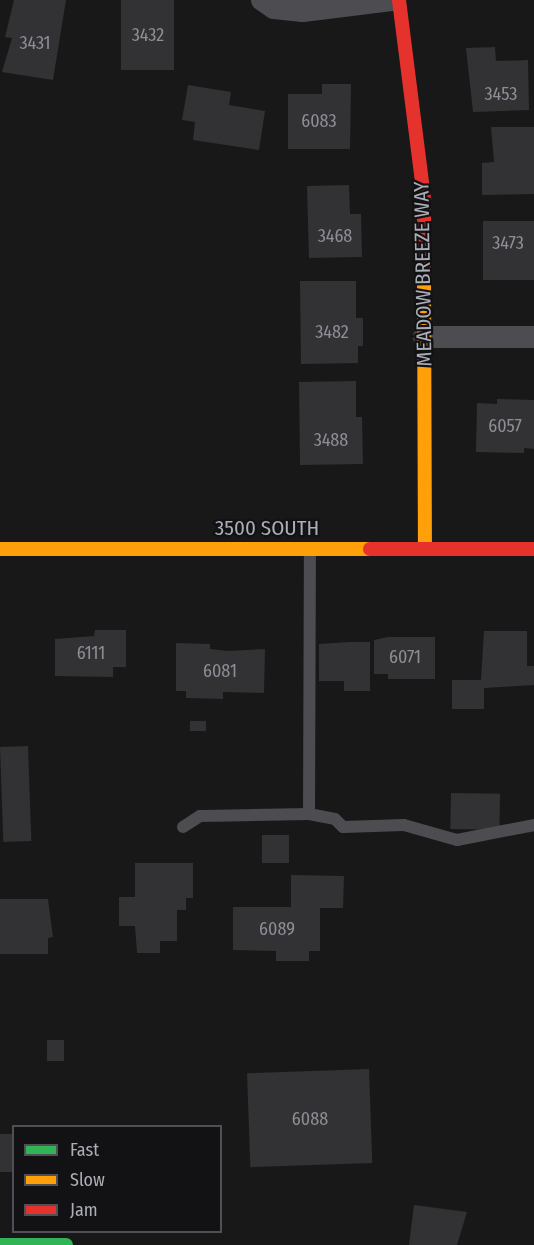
<!DOCTYPE html>
<style>
body{margin:0}
#map{position:relative;width:534px;height:1245px;overflow:hidden;background:#181818;font-family:"Fira Sans Condensed",sans-serif}
div>[style]{position:absolute}
.building>*{inset:0;background:#323234;transform-origin:0 0}
.lane>*{height:12px;margin:-6px;padding:0 6px;transform-origin:6px;border-radius:6px;background:#4d4d51}
.street>*{height:22px;margin:-11px;padding:0 11px;transform-origin:11px;border-radius:11px;background:#4d4d51}
.fast>*{height:14px;margin:-7px;padding:0 7px;transform-origin:7px;border-radius:7px;background:#30b455}
.slow>*{height:14px;margin:-7px;padding:0 7px;transform-origin:7px;border-radius:7px;background:#ff9f0a}
.jam>*{height:14px;margin:-7px;padding:0 7px;transform-origin:7px;border-radius:7px;background:#e5322d}
span{translate:-50% -50%;white-space:nowrap;text-align:center;line-height:1.15;-webkit-text-stroke:4.5px #121214;paint-order:stroke}
.number-label{font-size:18px;color:#8d8e96}
.number-label span{-webkit-text-stroke-width:0}
.street-label{font-size:21px;color:#abadb7}
.legend{position:absolute;left:12px;top:1125px;width:210px;height:108px;box-sizing:border-box;background:#121214;border:2px solid #4f5055;margin:0;padding:8px 10px;list-style:none;font-size:18px;color:#abadb7}
.legend li{display:flex;align-items:center;gap:12px;height:30px}
.legend b{width:30px;border:2px solid #4f5055}
</style>
<div id="map">
<div class="building">
<div style="clip-path:polygon(14px 0,66px 0,53px 80px,2px 72px,12px 38px,5px 37px)"></div>
<div style="left:121px;top:0;width:53px;height:70px"></div>
<div style="clip-path:polygon(495px 47px,496px 61px,528px 60px,529px 110px,473px 112px,466px 48px)"></div>
<div style="clip-path:polygon(322px 84px,351px 84px,350px 149px,288px 149px,288px 94px,322px 94px)"></div>
<div style="clip-path:polygon(188px 85px,231px 92px,229px 105px,265px 111px,259px 150px,193px 140px,195px 122px,182px 120px)"></div>
<div style="clip-path:polygon(491px 127px,534px 127px,534px 194px,482px 195px,482px 163px,494px 162px)"></div>
<div style="clip-path:polygon(349px 185px,350px 214px,361px 214px,362px 257px,309px 258px,307px 186px)"></div>
<div style="left:483px;top:221px;width:51px;height:59px"></div>
<div style="clip-path:polygon(300px 281px,356px 281px,356px 318px,363px 318px,363px 346px,358px 346px,358px 363px,301px 364px)"></div>
<div style="clip-path:polygon(356px 381px,356px 417px,362px 417px,363px 464px,300px 465px,299px 382px)"></div>
<div style="clip-path:polygon(497px 399px,534px 400px,534px 449px,524px 448px,524px 453px,476px 452px,477px 403px,497px 404px)"></div>
<div style="clip-path:polygon(95px 630px,126px 630px,126px 667px,113px 667px,113px 677px,55px 676px,55px 639px,94px 636px)"></div>
<div style="clip-path:polygon(484px 631px,527px 631px,527px 666px,534px 666px,534px 685px,484px 688px,484px 709px,452px 709px,452px 680px,481px 680px)"></div>
<div style="clip-path:polygon(388px 637px,435px 637px,435px 679px,388px 679px,388px 674px,374px 674px,374px 640px)"></div>
<div style="clip-path:polygon(350px 642px,370px 642px,370px 691px,344px 691px,344px 681px,319px 681px,319px 644px)"></div>
<div style="clip-path:polygon(176px 643px,210px 644px,210px 649px,228px 651px,265px 649px,264px 693px,223px 692px,223px 699px,186px 698px,186px 691px,176px 691px)"></div>
<div style="left:190px;top:721px;width:16px;height:10px"></div>
<div style="left:28px;top:746px;width:95px;height:28px;rotate:88deg"></div>
<div style="left:451px;top:793px;width:49px;height:36px;rotate:1deg"></div>
<div style="left:262px;top:835px;width:27px;height:28px"></div>
<div style="clip-path:polygon(135px 863px,193px 863px,193px 898px,186px 898px,186px 910px,177px 910px,177px 941px,160px 941px,160px 953px,137px 953px,135px 926px,119px 926px,119px 897px,135px 897px)"></div>
<div style="clip-path:polygon(291px 875px,344px 876px,343px 908px,320px 908px,320px 951px,309px 951px,309px 961px,276px 961px,276px 951px,233px 950px,233px 907px,291px 907px)"></div>
<div style="clip-path:polygon(0 899px,48px 899px,53px 937px,48px 938px,48px 954px,0 954px)"></div>
<div style="left:47px;top:1040px;width:17px;height:21px"></div>
<div style="left:369px;top:1069px;width:94px;height:122px;rotate:88deg"></div>
<div style="left:0;top:1134px;width:14px;height:38px"></div>
<div style="clip-path:polygon(414px 1205px,467px 1212px,457px 1245px,409px 1245px)"></div>
</div>
<div class="lane">
<div style="left:309px;top:814px;width:26px;rotate:11deg"></div>
<div style="left:335px;top:819px;width:11px;rotate:45deg"></div>
<div style="left:343px;top:827px;width:61px;rotate:-1.9deg"></div>
<div style="left:404px;top:825px;width:55px;rotate:15.8deg"></div>
<div style="left:457px;top:840px;width:78px;rotate:-11deg"></div>
<div style="left:183px;top:827px;width:20px;rotate:-33deg"></div>
<div style="left:200px;top:816px;width:109px;rotate:-1.1deg"></div>
<div style="left:309px;top:814px;width:264px;rotate:-89.8deg"></div>
</div>
<div class="street">
<div style="left:262px;top:0;width:14px;rotate:34deg"></div>
<div style="left:274px;top:8px;width:29px;rotate:6deg"></div>
<div style="left:303px;top:11px;width:91px;rotate:-7deg"></div>
<div style="left:424px;top:337px;width:110px"></div>
</div>
<div class="fast">
<div style="left:0;top:1245px;width:66px"></div>
</div>
<div class="slow">
<div style="left:424px;top:278px;width:271px;rotate:89.8deg"></div>
<div style="left:0;top:549px;width:370px"></div>
</div>
<div class="jam">
<div style="left:399px;top:0;width:201px;rotate:82.8deg"></div>
<div style="left:424px;top:199px;width:79px;rotate:90deg"></div>
<div style="left:370px;top:549px;width:164px"></div>
</div>
<div class="number-label">
<span style="left:148px;top:35px">3432</span>
<span style="left:35px;top:43px">3431</span>
<span style="left:501px;top:94px">3453</span>
<span style="left:319px;top:121px">6083</span>
<span style="left:335px;top:236px">3468</span>
<span style="left:508px;top:243px">3473</span>
<span style="left:332px;top:332px">3482</span>
<span style="left:505px;top:426px">6057</span>
<span style="left:331px;top:440px">3488</span>
<span style="left:91px;top:653px">6111</span>
<span style="left:405px;top:657px">6071</span>
<span style="left:220px;top:671px">6081</span>
<span style="left:277px;top:929px">6089</span>
<span style="left:310px;top:1119px">6088</span>
</div>
<div class="street-label">
<span style="left:423px;top:274px;rotate:-91deg">MEADOW BREEZE WAY</span>
<span style="left:267px;top:528px">3500 SOUTH</span>
</div>
<ul class="legend">
<li><b style="height:8px;background:#30b455"></b>Fast</li>
<li><b style="height:8px;background:#ff9f0a"></b>Slow</li>
<li><b style="height:8px;background:#e5322d"></b>Jam</li>
</ul>
</div>
